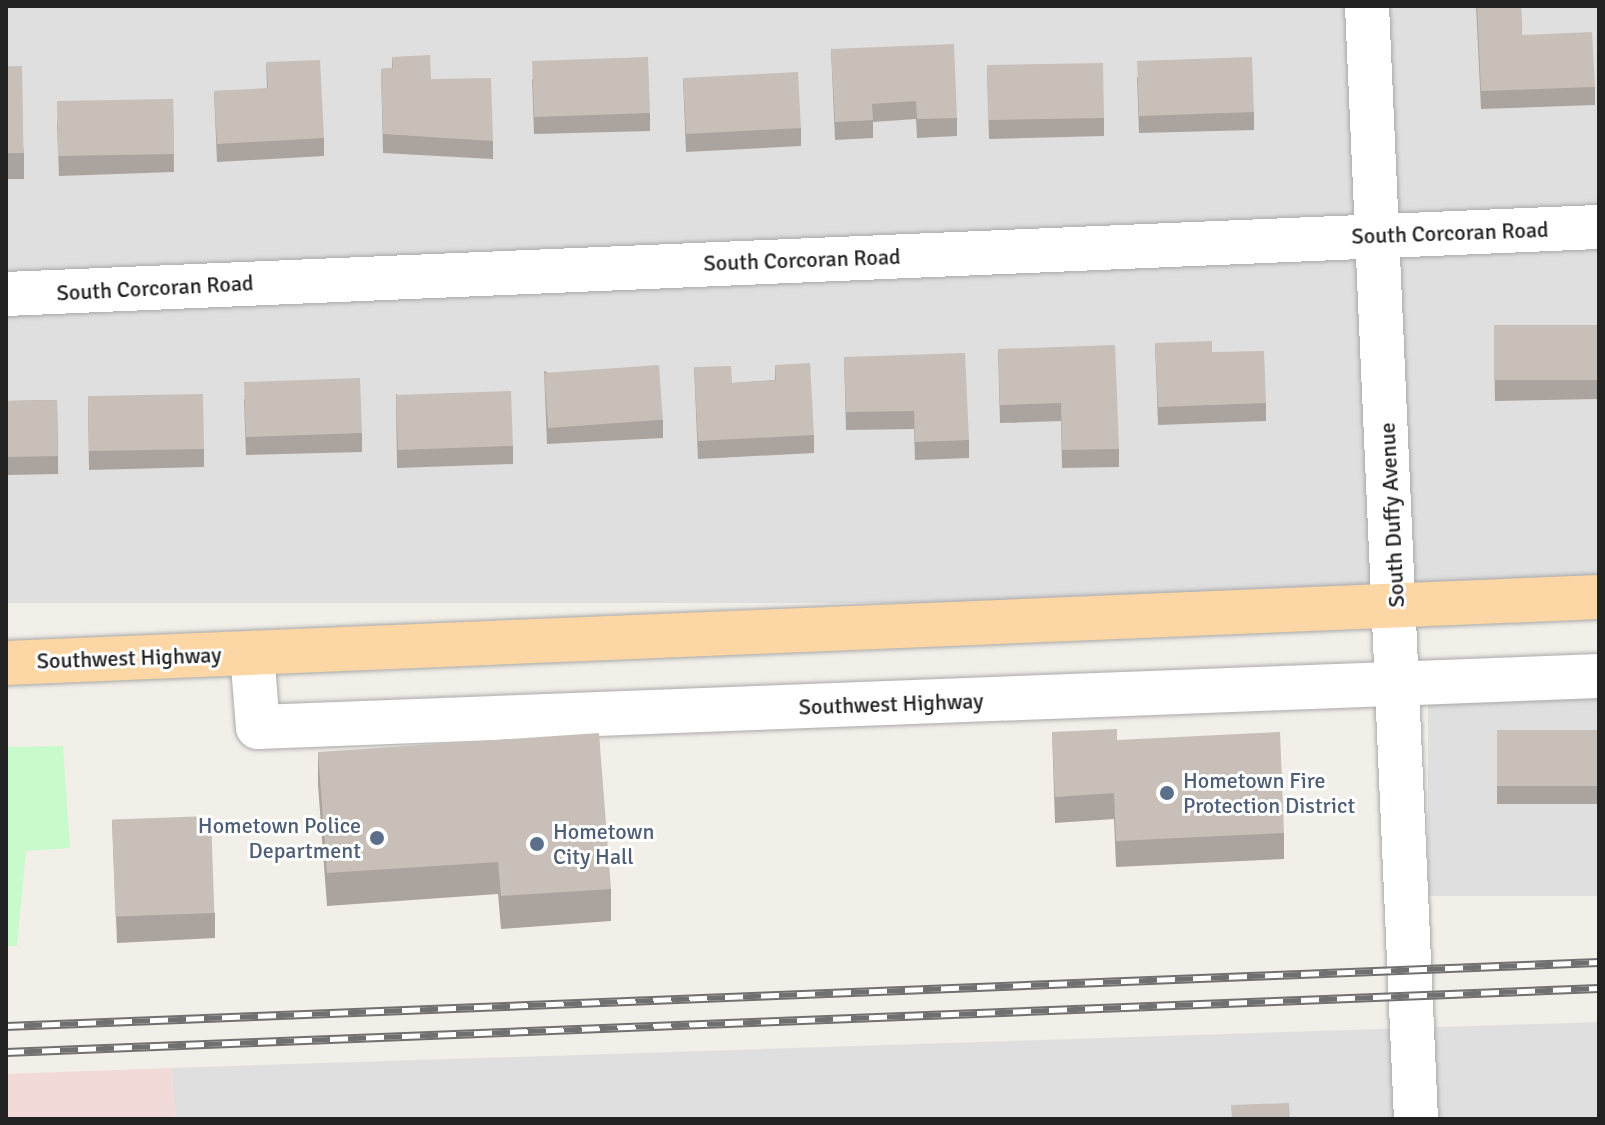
<!DOCTYPE html>
<style>
body{margin:0}
#map{position:relative;width:1605px;height:1125px;overflow:hidden;background:#f2efe9;font-family:Signika,sans-serif}
div>[style]{position:absolute}
.residential>*{inset:0;background:#e0dfdf;transform-origin:0 0}
.commercial>*{inset:0;background:#f2dad9}
.park>*{inset:0;background:#c8facc}
.roads{filter:drop-shadow(0 0 2px #a9a9a9) drop-shadow(0 0 2px #a9a9a9)}
.minor>*{height:44px;margin:-22px;padding:0 22px;transform-origin:22px;border-radius:22px;background:#fff}
.major>*{height:44px;margin:-22px;padding:0 22px;transform-origin:22px;border-radius:22px;background:#fcd6a4}
.rail>*{height:9px;margin-top:-4.5px;transform-origin:0;background:repeating-linear-gradient(90deg,#fff 0 18px,#707070 0 36px);box-sizing:border-box;border-block:2px solid #707070}
.wall>*{inset:0;background:#aba49e;transform-origin:0 0}
.building>*{inset:0;background:#c7bfb8;transform-origin:0 0}
.dots>*{width:22px;height:22px;translate:-50% -50%;box-sizing:border-box;border:4px solid #fff;border-radius:50%}
span{translate:-50% -50%;white-space:nowrap;text-align:center;line-height:1.15;-webkit-text-stroke:6px #fff;paint-order:stroke}
.street-label{font-size:22px;color:#222}
.service-label{font-size:22px;color:#4e5e75}
.left{translate:0 -50%;text-align:left}
.right{translate:-100% -50%;text-align:right}
.frame{position:absolute;inset:0;border:8px solid #222;pointer-events:none}
</style>
<div id="map">
<div class="residential">
<div style="left:6px;top:6px;width:1593px;height:597px"></div>
<div style="left:1599px;top:693px;width:203px;height:171px;rotate:90deg"></div>
<div style="clip-path:polygon(1599px 1022px,1599px 1119px,176px 1119px,171px 1068px)"></div>
</div>
<div class="commercial">
<div style="clip-path:polygon(171px 1068px,176px 1119px,6px 1119px,6px 1074px)"></div>
</div>
<div class="park">
<div style="clip-path:polygon(63px 746px,70px 848px,26px 851px,17px 946px,6px 946px,6px 747px)"></div>
</div>
<div class="roads">
<div class="minor">
<div style="left:1367px;top:6px;width:1114px;rotate:87.48deg"></div>
<div style="left:6px;top:294px;width:1594px;rotate:-2.41deg"></div>
<div style="left:252px;top:653px;width:74px;rotate:85.4deg"></div>
<div style="left:258px;top:727px;width:1342px;rotate:-2.18deg"></div>
</div>
<div class="major">
<div style="left:6px;top:663px;width:1594px;rotate:-2.37deg"></div>
</div>
</div>
<div class="rail">
<div style="left:6px;top:1026px;width:1594px;rotate:-2.3deg"></div>
<div style="left:6px;top:1052px;width:1594px;rotate:-2.3deg"></div>
</div>
<div class="wall">
<div style="clip-path:polygon(1476px 6px,1521px 6px,1522px 35px,1595px 87px,1595px 105px,1481px 109px)"></div>
<div style="clip-path:polygon(831px 49px,957px 118px,957px 136px,917px 138px,916px 119px,873px 122px,873px 138px,835px 140px)"></div>
<div style="clip-path:polygon(392px 57px,431px 79px,493px 141px,493px 159px,383px 153px,381px 69px,392px 68px)"></div>
<div style="clip-path:polygon(266px 62px,324px 138px,324px 156px,217px 162px,214px 91px,267px 89px)"></div>
<div style="clip-path:polygon(987px 65px,1104px 118px,1104px 136px,989px 139px)"></div>
<div style="clip-path:polygon(6px 67px,24px 153px,24px 179px,6px 179px)"></div>
<div style="clip-path:polygon(1137px 77px,1254px 112px,1254px 130px,1139px 133px)"></div>
<div style="clip-path:polygon(532px 79px,650px 113px,650px 131px,534px 134px)"></div>
<div style="clip-path:polygon(683px 79px,801px 128px,801px 146px,686px 152px)"></div>
<div style="clip-path:polygon(173px 99px,174px 172px,59px 176px,57px 121px)"></div>
<div style="clip-path:polygon(1599px 325px,1599px 399px,1495px 401px,1494px 346px)"></div>
<div style="clip-path:polygon(1155px 343px,1212px 352px,1266px 403px,1266px 421px,1158px 425px)"></div>
<div style="clip-path:polygon(998px 349px,1119px 449px,1119px 467px,1062px 468px,1061px 421px,1000px 423px)"></div>
<div style="clip-path:polygon(844px 357px,969px 440px,969px 458px,915px 460px,914px 429px,846px 430px)"></div>
<div style="clip-path:polygon(775px 365px,814px 435px,814px 453px,698px 459px,694px 367px,732px 383px,775px 380px)"></div>
<div style="clip-path:polygon(544px 371px,663px 420px,663px 438px,547px 444px)"></div>
<div style="clip-path:polygon(396px 394px,513px 446px,513px 464px,397px 468px)"></div>
<div style="clip-path:polygon(88px 397px,204px 449px,204px 467px,89px 470px)"></div>
<div style="clip-path:polygon(244px 399px,362px 433px,362px 452px,246px 455px)"></div>
<div style="left:57px;top:400px;width:74px;height:51px;rotate:89deg"></div>
<div style="left:1599px;top:730px;width:74px;height:102px;rotate:90deg"></div>
<div style="clip-path:polygon(1052px 732px,1117px 740px,1284px 833px,1284px 859px,1116px 867px,1114px 819px,1055px 823px)"></div>
<div style="clip-path:polygon(318px 752px,611px 889px,611px 921px,501px 929px,498px 894px,327px 906px,318px 785px)"></div>
<div style="clip-path:polygon(112px 820px,215px 913px,215px 938px,117px 943px)"></div>
</div>
<div class="building">
<div style="clip-path:polygon(1477px 6px,1521px 6px,1522px 35px,1592px 32px,1595px 87px,1481px 91px)"></div>
<div style="clip-path:polygon(954px 44px,957px 118px,917px 119px,916px 101px,872px 104px,873px 120px,835px 122px,831px 49px)"></div>
<div style="clip-path:polygon(430px 55px,431px 79px,491px 78px,493px 141px,383px 134px,381px 69px,393px 68px,392px 57px)"></div>
<div style="left:648px;top:57px;width:56px;height:116px;rotate:88deg"></div>
<div style="left:1252px;top:57px;width:55px;height:115px;rotate:88deg"></div>
<div style="clip-path:polygon(320px 60px,324px 138px,217px 144px,214px 91px,268px 88px,266px 62px)"></div>
<div style="left:1103px;top:63px;width:55px;height:116px;rotate:89deg"></div>
<div style="left:22px;top:66px;width:87px;height:16px;rotate:89deg"></div>
<div style="left:798px;top:72px;width:56px;height:115px;rotate:87deg"></div>
<div style="left:173px;top:99px;width:55px;height:116px;rotate:89deg"></div>
<div style="left:1599px;top:325px;width:55px;height:105px;rotate:90deg"></div>
<div style="clip-path:polygon(1212px 341px,1212px 352px,1264px 351px,1266px 403px,1158px 407px,1155px 343px)"></div>
<div style="clip-path:polygon(1115px 345px,1119px 449px,1062px 450px,1061px 403px,1000px 405px,998px 349px)"></div>
<div style="clip-path:polygon(965px 353px,969px 440px,915px 442px,914px 411px,846px 412px,844px 357px)"></div>
<div style="clip-path:polygon(810px 363px,814px 435px,698px 441px,694px 367px,731px 366px,732px 383px,776px 380px,775px 365px)"></div>
<div style="left:659px;top:365px;width:55px;height:115px;rotate:86deg"></div>
<div style="left:360px;top:378px;width:55px;height:116px;rotate:88deg"></div>
<div style="left:511px;top:391px;width:55px;height:115px;rotate:88deg"></div>
<div style="left:203px;top:394px;width:55px;height:115px;rotate:89deg"></div>
<div style="left:57px;top:400px;width:56px;height:51px;rotate:89deg"></div>
<div style="clip-path:polygon(1117px 729px,1117px 740px,1280px 732px,1284px 833px,1116px 841px,1114px 793px,1055px 797px,1052px 732px)"></div>
<div style="left:1599px;top:730px;width:56px;height:102px;rotate:90deg"></div>
<div style="clip-path:polygon(599px 733px,611px 889px,501px 896px,498px 862px,327px 873px,318px 752px)"></div>
<div style="left:211px;top:816px;width:97px;height:99px;rotate:88deg"></div>
<div style="clip-path:polygon(1289px 1103px,1290px 1119px,1232px 1119px,1231px 1105px)"></div>
</div>
<div class="dots">
<div style="left:1167px;top:793px;background:#5c6f8a"></div>
<div style="left:377px;top:838px;background:#5c6f8a"></div>
<div style="left:537px;top:844px;background:#5c6f8a"></div>
</div>
<div class="street-label">
<span style="left:1450px;top:233px;rotate:-2deg">South Corcoran Road</span>
<span style="left:802px;top:260px;rotate:-2deg">South Corcoran Road</span>
<span style="left:155px;top:288px;rotate:-3deg">South Corcoran Road</span>
<span style="left:1392px;top:515px;rotate:-93deg">South Duffy Avenue</span>
<span style="left:129px;top:658px;rotate:-2deg">Southwest Highway</span>
<span style="left:891px;top:704px;rotate:-2deg">Southwest Highway</span>
</div>
<div class="service-label">
<span class="left" style="left:1183px;top:793px">Hometown Fire<br>Protection District</span>
<span class="right" style="left:361px;top:838px">Hometown Police<br>Department</span>
<span class="left" style="left:553px;top:844px">Hometown<br>City Hall</span>
</div>
<div class="frame"></div>
</div>
